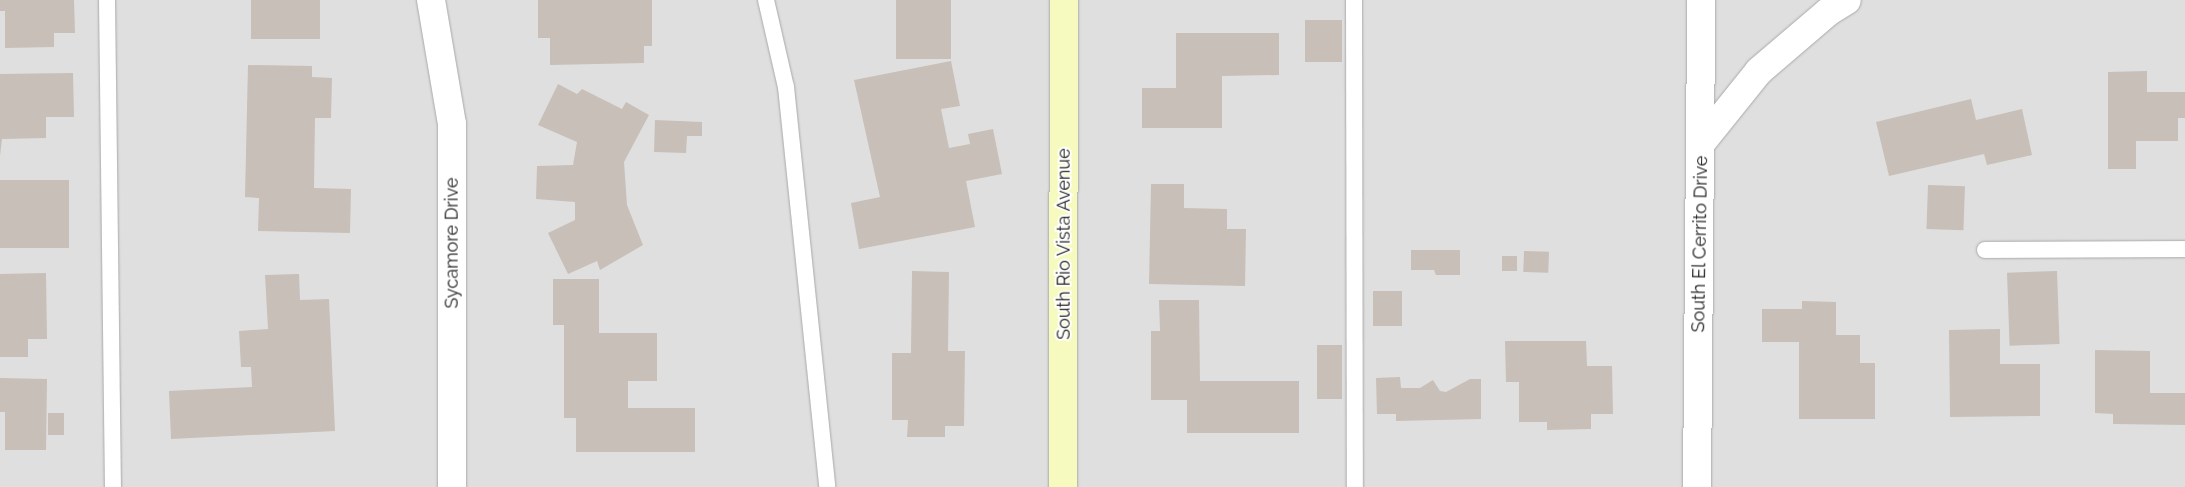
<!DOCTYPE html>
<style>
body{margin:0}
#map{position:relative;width:2185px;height:487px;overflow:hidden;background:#f2efe9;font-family:Raleway,sans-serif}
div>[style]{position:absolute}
.residential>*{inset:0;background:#e0dfdf;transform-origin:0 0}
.building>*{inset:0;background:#c7bfb8;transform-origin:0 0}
.roads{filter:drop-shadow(0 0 1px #a9a9a9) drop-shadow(0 0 1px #a9a9a9)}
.lane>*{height:16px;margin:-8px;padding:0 8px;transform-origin:8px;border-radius:8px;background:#fff}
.street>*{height:28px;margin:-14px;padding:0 14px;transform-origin:14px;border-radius:14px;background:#fff}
.secondary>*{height:28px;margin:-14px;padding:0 14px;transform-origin:14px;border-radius:14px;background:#f7fabf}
span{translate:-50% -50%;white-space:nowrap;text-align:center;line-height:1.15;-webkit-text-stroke:4px #fff;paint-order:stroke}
.street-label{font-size:18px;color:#222}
</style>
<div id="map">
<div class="residential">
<div style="left:0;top:0;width:2185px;height:487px"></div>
</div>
<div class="building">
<div style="clip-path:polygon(0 0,74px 0,75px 33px,54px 33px,54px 47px,5px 48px,5px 11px,0 11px)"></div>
<div style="left:251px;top:0;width:69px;height:39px"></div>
<div style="clip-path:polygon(538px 0,652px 0,652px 46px,644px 46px,644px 63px,550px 65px,550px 38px,538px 38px)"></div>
<div style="left:896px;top:0;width:55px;height:59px"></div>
<div style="left:1305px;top:20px;width:37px;height:42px"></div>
<div style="clip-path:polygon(1176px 33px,1279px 33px,1279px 75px,1222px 76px,1222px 128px,1142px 128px,1142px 88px,1176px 88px)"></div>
<div style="clip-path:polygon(951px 61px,960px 106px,941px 109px,949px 148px,970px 144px,968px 134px,993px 129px,1002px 174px,966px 181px,975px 227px,859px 249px,851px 203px,880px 197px,854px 80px)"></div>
<div style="clip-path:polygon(248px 65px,312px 66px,312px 77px,332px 78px,331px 118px,315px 118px,314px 188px,351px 189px,350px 233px,258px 231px,259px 198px,245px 197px)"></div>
<div style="clip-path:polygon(2147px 71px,2147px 92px,2185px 92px,2185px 118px,2178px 118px,2178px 141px,2136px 141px,2136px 169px,2108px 169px,2108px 72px)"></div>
<div style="clip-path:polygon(73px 73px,74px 117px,46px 117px,46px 138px,2px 139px,0 156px,0 74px)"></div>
<div style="clip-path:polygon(558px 84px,577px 94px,582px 89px,622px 109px,626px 102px,649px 115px,624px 162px,627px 205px,643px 245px,600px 270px,597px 261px,568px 274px,548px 233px,575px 220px,575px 202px,536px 199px,537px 166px,573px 165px,577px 142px,538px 125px)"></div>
<div style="clip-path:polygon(1971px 99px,1976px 120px,2022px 109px,2032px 155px,1987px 165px,1984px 154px,1889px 176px,1876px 122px)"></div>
<div style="clip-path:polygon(655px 120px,702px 122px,702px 136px,687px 136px,686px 153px,654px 152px)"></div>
<div style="left:69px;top:180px;width:68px;height:69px;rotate:90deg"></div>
<div style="clip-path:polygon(1151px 184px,1184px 184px,1184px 208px,1227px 209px,1227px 229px,1246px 229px,1245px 286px,1149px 284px)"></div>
<div style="left:1928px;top:185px;width:37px;height:44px;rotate:2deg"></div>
<div style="clip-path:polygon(1411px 250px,1460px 250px,1460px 275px,1436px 275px,1434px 270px,1411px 270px)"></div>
<div style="left:1524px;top:251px;width:25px;height:21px;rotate:2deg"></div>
<div style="left:1502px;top:256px;width:15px;height:15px"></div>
<div style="clip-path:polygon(912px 271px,949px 272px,948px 351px,965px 351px,964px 426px,945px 426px,945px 437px,907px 437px,908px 420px,892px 420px,892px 353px,911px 353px)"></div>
<div style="left:2057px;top:271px;width:73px;height:50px;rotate:88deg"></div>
<div style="clip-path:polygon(46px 273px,47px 339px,28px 339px,28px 357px,0 357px,0 274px)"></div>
<div style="clip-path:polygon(299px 274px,300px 300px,329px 299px,335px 431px,171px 439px,169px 391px,252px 387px,251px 367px,241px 367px,239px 331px,268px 329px,265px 275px)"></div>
<div style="clip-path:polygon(553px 279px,599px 279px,599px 333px,657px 333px,657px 381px,628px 381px,628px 408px,695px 408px,695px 452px,576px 452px,576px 418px,564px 418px,564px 325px,553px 325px)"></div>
<div style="left:1373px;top:291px;width:29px;height:35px"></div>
<div style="clip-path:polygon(1159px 300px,1199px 300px,1200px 381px,1299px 381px,1299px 433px,1187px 433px,1187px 400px,1151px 400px,1151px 331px,1160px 331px)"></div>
<div style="clip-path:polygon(1802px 301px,1836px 302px,1836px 335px,1860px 335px,1860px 363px,1875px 363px,1875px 419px,1799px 419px,1799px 342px,1762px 342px,1762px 309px,1802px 309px)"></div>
<div style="clip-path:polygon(2000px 329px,2000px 364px,2040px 364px,2040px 416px,1950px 417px,1949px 330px)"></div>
<div style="clip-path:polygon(1505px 341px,1586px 341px,1587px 366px,1612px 366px,1613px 414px,1591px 414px,1591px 429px,1547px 430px,1547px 422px,1519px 422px,1519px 382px,1506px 382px)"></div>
<div style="left:1317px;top:345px;width:25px;height:54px"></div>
<div style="clip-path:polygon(2095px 350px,2150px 351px,2150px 393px,2185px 393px,2185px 425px,2113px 424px,2113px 414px,2095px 413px)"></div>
<div style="clip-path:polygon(1400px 377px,1401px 388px,1420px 388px,1433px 380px,1440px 391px,1446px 392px,1470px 379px,1481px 379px,1481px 419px,1396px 421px,1396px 414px,1377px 414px,1376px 378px)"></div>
<div style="clip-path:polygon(0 378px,47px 379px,46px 450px,5px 450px,5px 412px,0 412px)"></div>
<div style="left:48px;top:413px;width:16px;height:22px"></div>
</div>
<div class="roads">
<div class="lane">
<div style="left:107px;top:0;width:487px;rotate:89.3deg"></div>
<div style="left:766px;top:0;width:89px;rotate:77.1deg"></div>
<div style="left:786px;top:87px;width:402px;rotate:84.1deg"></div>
<div style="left:1354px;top:0;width:487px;rotate:89.9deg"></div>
<div style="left:1985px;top:250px;width:200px;rotate:-0.3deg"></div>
</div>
<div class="street">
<div style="left:431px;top:0;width:126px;rotate:80.4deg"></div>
<div style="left:452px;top:124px;width:363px;rotate:90deg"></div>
<div style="left:1702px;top:142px;width:91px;rotate:-51.2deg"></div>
<div style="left:1759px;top:71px;width:91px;rotate:-40.5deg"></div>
<div style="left:1828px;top:12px;width:22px;rotate:-32deg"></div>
<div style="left:1697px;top:487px;width:487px;rotate:-89.5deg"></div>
</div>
<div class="secondary">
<div style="left:1063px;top:487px;width:487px;rotate:-89.9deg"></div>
</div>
</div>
<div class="street-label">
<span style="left:452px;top:243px;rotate:-90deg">Sycamore Drive</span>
<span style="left:1064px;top:244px;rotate:-90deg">South Rio Vista Avenue</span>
<span style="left:1700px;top:244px;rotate:-89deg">South El Cerrito Drive</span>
</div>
</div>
